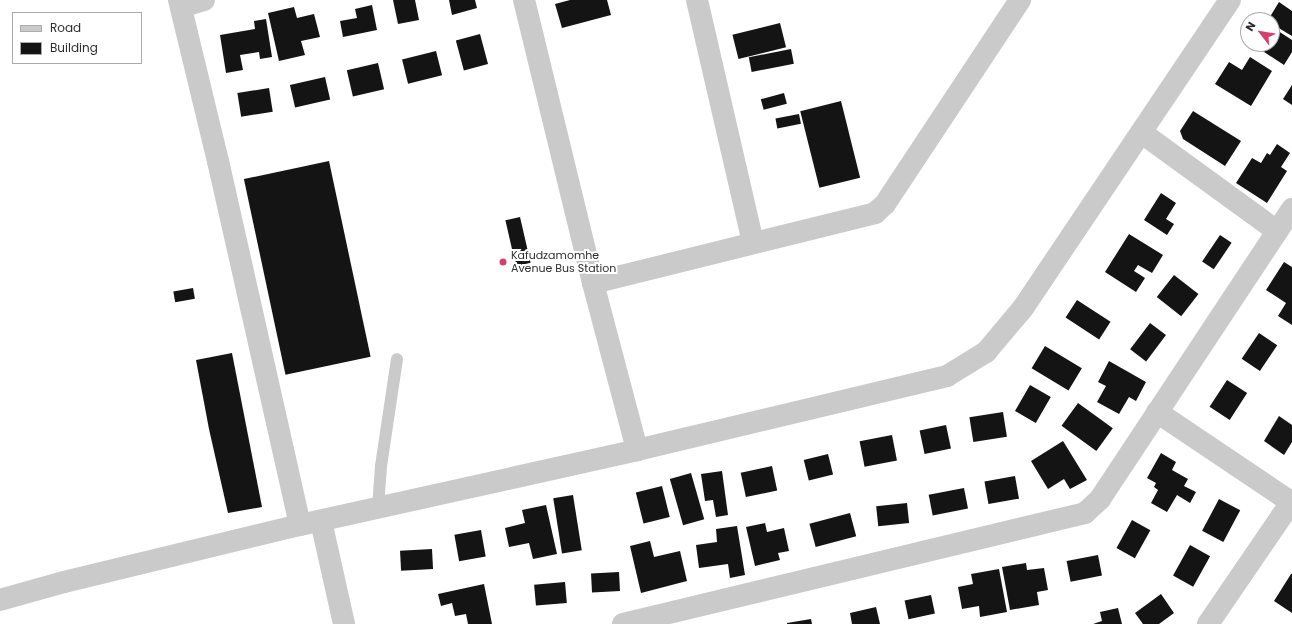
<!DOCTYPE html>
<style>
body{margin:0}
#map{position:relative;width:1292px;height:624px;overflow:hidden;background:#fff;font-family:Poppins,sans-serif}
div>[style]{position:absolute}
.building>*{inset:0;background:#141414;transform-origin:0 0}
.service>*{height:12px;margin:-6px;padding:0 6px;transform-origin:6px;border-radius:6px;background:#cacaca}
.minor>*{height:22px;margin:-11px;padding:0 11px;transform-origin:11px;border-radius:11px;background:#cacaca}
.tertiary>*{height:22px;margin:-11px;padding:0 11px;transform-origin:11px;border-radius:11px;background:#cacaca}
.dots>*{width:11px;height:11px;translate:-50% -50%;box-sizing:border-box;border:2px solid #fff;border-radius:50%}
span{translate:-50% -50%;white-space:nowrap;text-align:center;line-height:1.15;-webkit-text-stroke:4px #fff;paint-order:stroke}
.poi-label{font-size:11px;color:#2d2d2d}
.left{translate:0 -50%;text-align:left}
.legend{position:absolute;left:12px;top:12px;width:130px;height:52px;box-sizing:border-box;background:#fff;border:1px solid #ababab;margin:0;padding:5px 7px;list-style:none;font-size:12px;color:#2d2d2d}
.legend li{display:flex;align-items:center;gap:8px;height:20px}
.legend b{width:20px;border:1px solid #ababab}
.north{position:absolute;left:1240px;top:12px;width:40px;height:40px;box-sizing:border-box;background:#fff;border:1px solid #ababab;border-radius:50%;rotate:301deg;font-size:11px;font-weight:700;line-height:16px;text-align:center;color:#2d2d2d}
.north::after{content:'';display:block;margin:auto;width:14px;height:18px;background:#d3406b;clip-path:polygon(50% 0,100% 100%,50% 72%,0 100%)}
</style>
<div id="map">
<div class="building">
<div style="clip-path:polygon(393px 0,415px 0,419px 20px,398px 24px)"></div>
<div style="clip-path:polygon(449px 0,475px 0,477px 8px,452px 15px)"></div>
<div style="clip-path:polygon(570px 0,607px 0,611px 15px,562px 28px,555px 4px)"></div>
<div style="clip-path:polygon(1279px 2px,1292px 11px,1292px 36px,1272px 24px,1272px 20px,1268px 20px)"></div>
<div style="clip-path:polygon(372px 5px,377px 30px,343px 37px,340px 21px,357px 18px,355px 9px)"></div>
<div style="clip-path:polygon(294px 7px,297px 18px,314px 14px,320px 37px,301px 41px,305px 55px,279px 61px,268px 13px)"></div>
<div style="clip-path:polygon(266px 19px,272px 57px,260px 59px,259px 52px,240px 55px,243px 70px,226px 73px,220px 35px,255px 29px,254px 21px)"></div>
<div style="left:780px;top:23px;width:25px;height:49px;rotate:76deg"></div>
<div style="clip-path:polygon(1272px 27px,1292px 40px,1292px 52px,1284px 65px,1252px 44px,1272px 44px)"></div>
<div style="left:480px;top:34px;width:31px;height:25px;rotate:75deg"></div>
<div style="left:791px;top:49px;width:15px;height:43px;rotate:79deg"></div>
<div style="left:436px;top:51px;width:25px;height:35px;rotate:76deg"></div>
<div style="clip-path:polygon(1250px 57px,1272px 71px,1251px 106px,1215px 84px,1229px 62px,1242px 70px)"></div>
<div style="left:378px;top:63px;width:27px;height:32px;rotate:77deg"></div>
<div style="left:325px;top:77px;width:23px;height:36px;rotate:77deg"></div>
<div style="clip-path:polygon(1292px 85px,1292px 105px,1283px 99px)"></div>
<div style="left:269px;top:88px;width:24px;height:32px;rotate:81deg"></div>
<div style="left:784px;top:93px;width:11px;height:24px;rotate:75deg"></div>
<div style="left:841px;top:101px;width:79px;height:42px;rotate:76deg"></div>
<div style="clip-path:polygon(1193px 111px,1241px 141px,1225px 166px,1183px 139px,1180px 131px)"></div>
<div style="left:799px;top:114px;width:10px;height:24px;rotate:79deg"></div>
<div style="clip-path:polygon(1277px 144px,1290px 153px,1281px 167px,1287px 171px,1267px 203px,1236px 183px,1252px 158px,1261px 163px,1267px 153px,1270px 155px)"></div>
<div style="left:329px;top:161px;width:200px;height:87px;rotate:78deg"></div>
<div style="clip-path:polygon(1161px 193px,1176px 203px,1166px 219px,1174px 224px,1167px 235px,1144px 220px)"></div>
<div style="left:520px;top:217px;width:47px;height:15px;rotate:77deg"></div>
<div style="clip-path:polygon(1129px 234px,1163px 255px,1152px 273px,1138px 265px,1134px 271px,1145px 278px,1136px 292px,1105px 272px)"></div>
<div style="left:1220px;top:235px;width:14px;height:32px;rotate:34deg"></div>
<div style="clip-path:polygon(1284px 262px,1292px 267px,1292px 325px,1278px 316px,1286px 303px,1266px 290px)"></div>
<div style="left:1174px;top:275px;width:31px;height:28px;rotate:38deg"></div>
<div style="left:193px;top:288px;width:11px;height:20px;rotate:80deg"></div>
<div style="left:1077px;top:300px;width:40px;height:21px;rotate:33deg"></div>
<div style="left:1150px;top:323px;width:20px;height:33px;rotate:37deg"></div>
<div style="left:1259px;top:333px;width:22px;height:31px;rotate:34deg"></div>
<div style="left:1045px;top:346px;width:43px;height:26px;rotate:31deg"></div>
<div style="clip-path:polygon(232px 353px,262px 507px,228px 513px,209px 429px,196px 360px)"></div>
<div style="clip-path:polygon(1109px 361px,1146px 382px,1136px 401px,1129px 397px,1119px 414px,1097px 402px,1106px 386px,1098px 382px)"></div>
<div style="left:1227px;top:380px;width:24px;height:32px;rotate:33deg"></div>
<div style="left:1030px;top:385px;width:24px;height:30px;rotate:30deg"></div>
<div style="left:1078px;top:403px;width:43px;height:28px;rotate:36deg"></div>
<div style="left:1003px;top:412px;width:25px;height:34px;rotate:81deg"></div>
<div style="clip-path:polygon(1279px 416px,1292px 425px,1292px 442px,1284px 455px,1264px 441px)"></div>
<div style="left:946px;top:425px;width:24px;height:27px;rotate:78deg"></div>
<div style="left:892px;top:435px;width:26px;height:33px;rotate:79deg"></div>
<div style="clip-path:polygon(1063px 441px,1087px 480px,1070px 489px,1064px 479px,1048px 489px,1031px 461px)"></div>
<div style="clip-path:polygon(1161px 453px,1176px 462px,1172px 470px,1188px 479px,1184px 486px,1196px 492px,1190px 503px,1177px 495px,1167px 512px,1151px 503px,1158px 490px,1154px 487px,1156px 483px,1147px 478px)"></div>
<div style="left:828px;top:454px;width:21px;height:25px;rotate:76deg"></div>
<div style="left:772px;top:466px;width:25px;height:32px;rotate:78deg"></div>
<div style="clip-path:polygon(722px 471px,728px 515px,716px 517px,713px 500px,705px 501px,701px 474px)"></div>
<div style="left:691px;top:473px;width:48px;height:22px;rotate:74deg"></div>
<div style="left:1015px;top:476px;width:23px;height:31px;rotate:80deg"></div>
<div style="left:662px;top:486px;width:32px;height:27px;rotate:76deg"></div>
<div style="left:964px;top:488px;width:21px;height:36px;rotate:79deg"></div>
<div style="left:573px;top:495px;width:56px;height:20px;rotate:81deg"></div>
<div style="left:1219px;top:499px;width:24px;height:36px;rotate:28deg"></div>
<div style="left:907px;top:503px;width:20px;height:31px;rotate:84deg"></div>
<div style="clip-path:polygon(546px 505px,557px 554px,533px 559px,529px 543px,509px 547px,505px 528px,525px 523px,522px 510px)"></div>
<div style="left:850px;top:513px;width:24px;height:42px;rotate:75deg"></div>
<div style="left:1132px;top:520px;width:21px;height:32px;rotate:29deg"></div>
<div style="clip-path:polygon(765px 523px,767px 532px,784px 528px,789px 551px,778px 553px,780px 560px,755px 566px,746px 527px)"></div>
<div style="clip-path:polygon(737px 526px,745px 575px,730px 578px,728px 564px,699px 568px,696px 545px,717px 542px,716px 529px)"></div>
<div style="left:481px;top:530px;width:27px;height:27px;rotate:80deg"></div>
<div style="clip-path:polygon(650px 541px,654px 557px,680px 551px,687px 581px,641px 593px,630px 546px)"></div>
<div style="left:1190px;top:545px;width:23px;height:35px;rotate:29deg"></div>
<div style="left:432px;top:549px;width:20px;height:32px;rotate:87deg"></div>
<div style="left:1098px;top:555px;width:21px;height:32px;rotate:79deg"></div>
<div style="clip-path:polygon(1026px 563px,1027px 570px,1044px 568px,1048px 590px,1037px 592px,1039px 605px,1010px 610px,1002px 567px)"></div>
<div style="clip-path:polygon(999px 569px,1007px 612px,980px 617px,979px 606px,962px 609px,958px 587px,973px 584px,971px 574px)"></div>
<div style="left:619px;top:572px;width:19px;height:28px;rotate:87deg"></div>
<div style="clip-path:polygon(1291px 574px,1292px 574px,1292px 613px,1274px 601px)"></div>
<div style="left:565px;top:582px;width:21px;height:31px;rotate:85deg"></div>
<div style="clip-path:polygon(484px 584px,492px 624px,468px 624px,466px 614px,455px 616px,452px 603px,441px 606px,438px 594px)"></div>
<div style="clip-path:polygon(1161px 594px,1174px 613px,1159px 624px,1143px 624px,1135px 613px)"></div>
<div style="left:931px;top:595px;width:19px;height:27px;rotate:78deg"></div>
<div style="clip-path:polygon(876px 607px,880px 624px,852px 624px,850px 613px)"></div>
<div style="clip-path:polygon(1118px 608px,1122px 624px,1093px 624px,1102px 621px,1100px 612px)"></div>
<div style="clip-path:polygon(811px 619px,812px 624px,787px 624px,787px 623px)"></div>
</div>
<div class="service">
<div style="left:378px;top:508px;width:42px;rotate:-85.9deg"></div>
<div style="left:381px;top:466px;width:108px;rotate:-81.5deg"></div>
</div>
<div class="minor">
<div style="left:179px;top:0;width:166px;rotate:76.4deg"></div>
<div style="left:218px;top:161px;width:373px;rotate:77.3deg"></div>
<div style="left:524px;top:0;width:291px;rotate:76.3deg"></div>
<div style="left:593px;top:283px;width:173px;rotate:75.2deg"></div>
<div style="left:697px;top:0;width:249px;rotate:77deg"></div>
<div style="left:181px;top:7px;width:24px;rotate:-17deg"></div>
<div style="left:1142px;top:133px;width:167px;rotate:36deg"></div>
<div style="left:593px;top:283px;width:291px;rotate:-13.9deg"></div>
<div style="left:875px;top:213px;width:13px;rotate:-42deg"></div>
<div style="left:885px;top:204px;width:245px;rotate:-56.5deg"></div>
<div style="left:1157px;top:412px;width:161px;rotate:33.9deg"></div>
<div style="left:321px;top:521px;width:106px;rotate:77.4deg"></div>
<div style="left:623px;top:624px;width:475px;rotate:-13.5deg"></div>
<div style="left:1085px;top:513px;width:21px;rotate:-43deg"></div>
<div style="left:1100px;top:499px;width:348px;rotate:-56.5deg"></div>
<div style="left:1208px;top:624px;width:149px;rotate:-55.7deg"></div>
</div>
<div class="tertiary">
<div style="left:0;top:600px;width:66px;rotate:-15.7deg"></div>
<div style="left:64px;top:582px;width:243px;rotate:-13.6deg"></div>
<div style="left:300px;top:525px;width:345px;rotate:-12.5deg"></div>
<div style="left:637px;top:450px;width:319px;rotate:-13.4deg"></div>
<div style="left:947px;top:376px;width:46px;rotate:-31.6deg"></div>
<div style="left:986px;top:352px;width:57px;rotate:-49.9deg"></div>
<div style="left:1023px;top:308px;width:371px;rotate:-56.1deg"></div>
</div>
<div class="dots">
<div style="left:503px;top:262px;background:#d3406b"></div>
</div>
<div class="poi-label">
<span class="left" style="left:511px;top:262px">Kafudzamomhe<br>Avenue Bus Station</span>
</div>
<ul class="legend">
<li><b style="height:5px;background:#cacaca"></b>Road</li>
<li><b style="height:11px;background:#141414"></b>Building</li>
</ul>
<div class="north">N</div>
</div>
